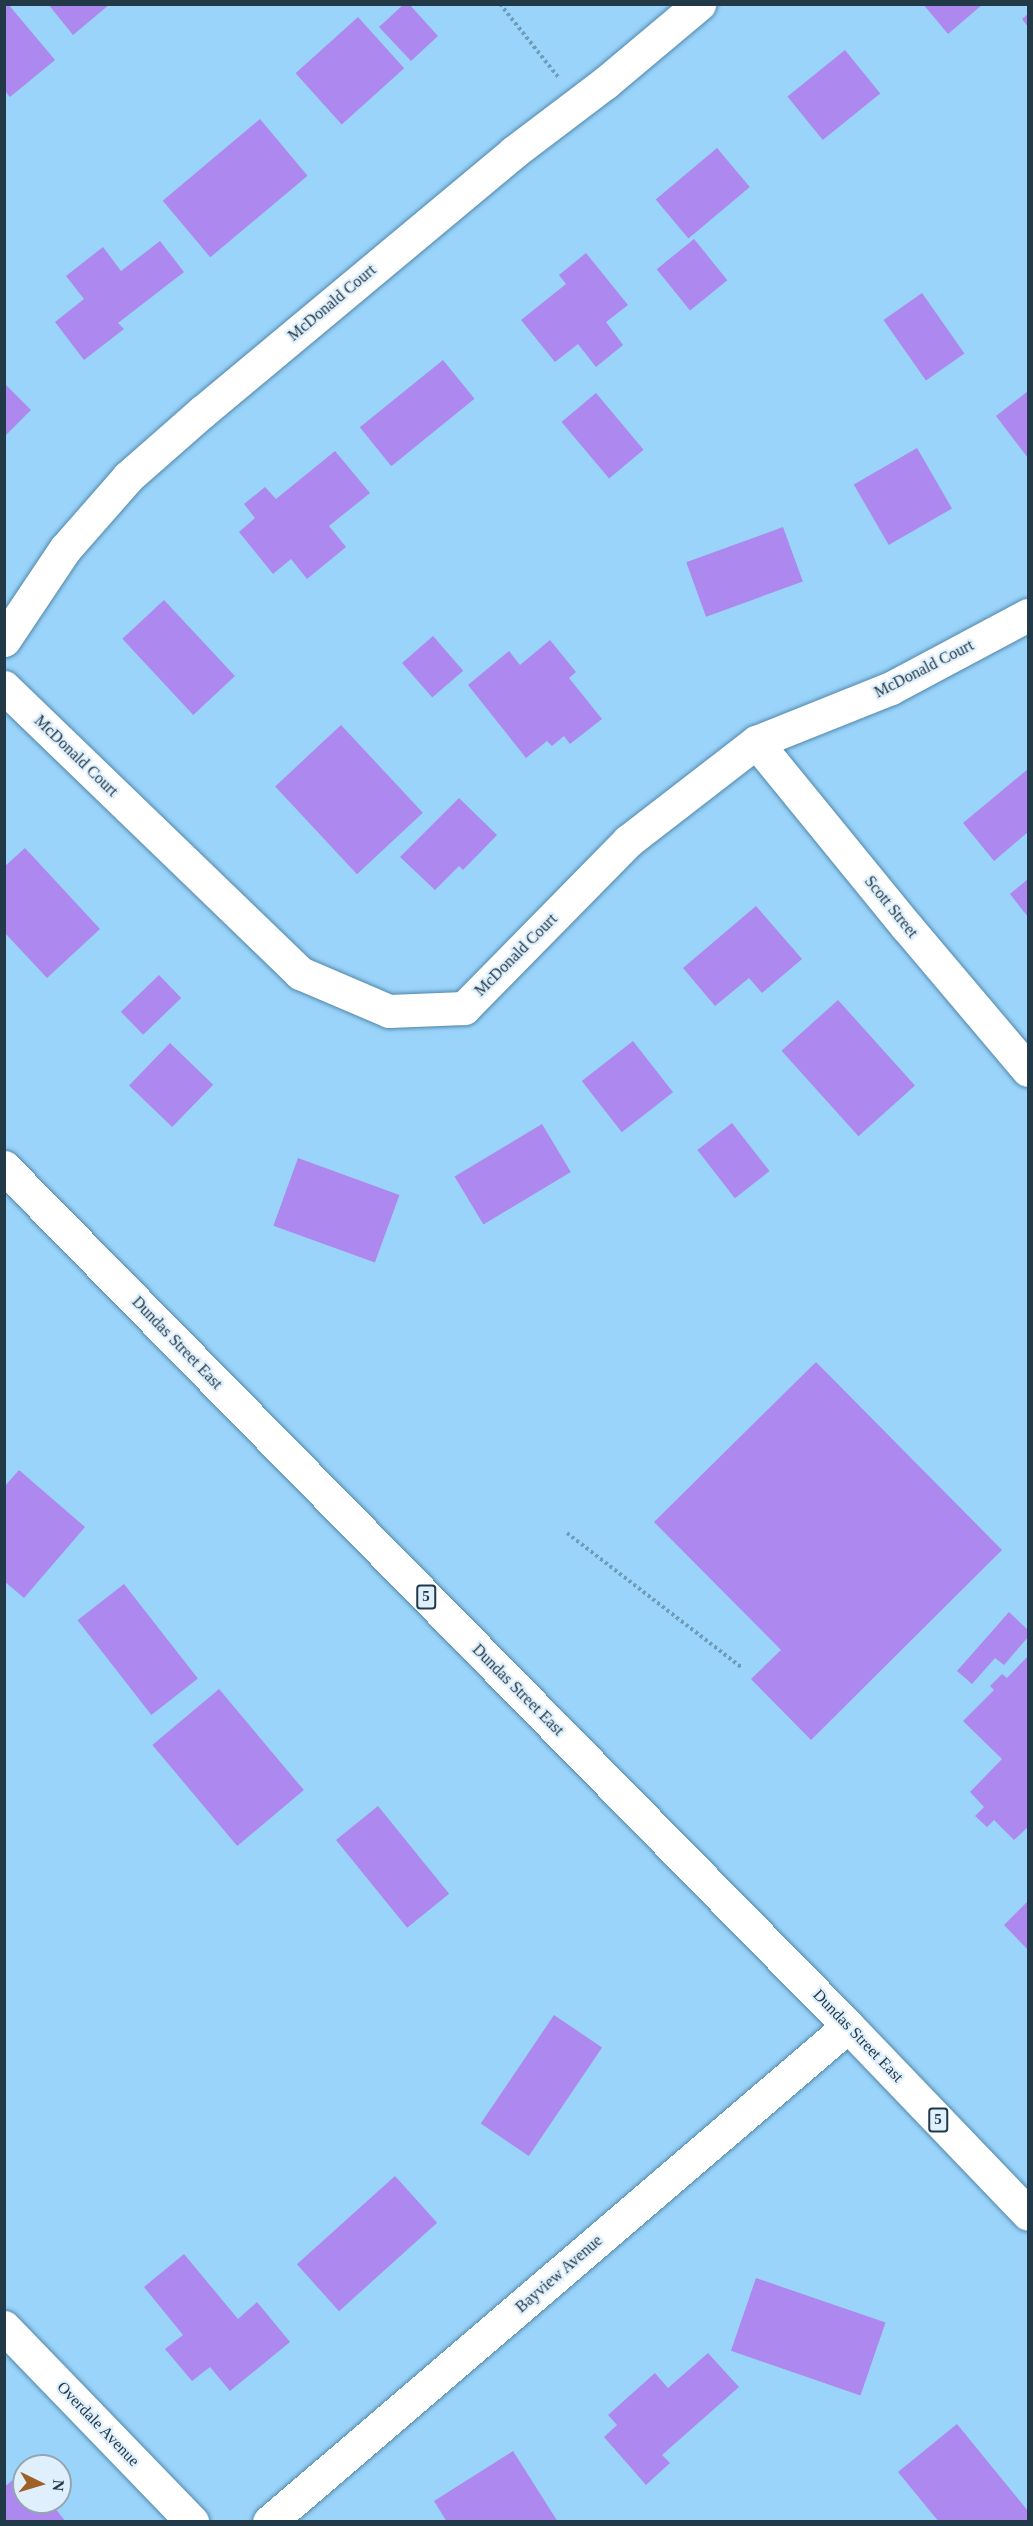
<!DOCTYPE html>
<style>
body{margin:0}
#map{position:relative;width:1033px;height:2526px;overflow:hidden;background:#9bd4fa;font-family:"Times New Roman",serif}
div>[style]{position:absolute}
.building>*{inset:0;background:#ad88ef;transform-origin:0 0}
.path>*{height:4px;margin-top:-2px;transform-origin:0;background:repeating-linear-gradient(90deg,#6f9cba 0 3px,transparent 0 6px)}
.roads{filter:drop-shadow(0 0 2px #5187ab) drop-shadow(0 0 2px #5187ab)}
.street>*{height:33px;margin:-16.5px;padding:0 16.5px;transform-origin:16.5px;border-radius:16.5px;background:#fff}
.primary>*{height:33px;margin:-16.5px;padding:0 16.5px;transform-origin:16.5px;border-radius:16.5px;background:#fff}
span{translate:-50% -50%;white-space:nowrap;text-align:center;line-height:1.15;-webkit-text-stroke:4.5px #dfeffb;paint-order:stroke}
.shield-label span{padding:2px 4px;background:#dfeffb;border:2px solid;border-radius:4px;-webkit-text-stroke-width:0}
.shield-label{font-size:15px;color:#223948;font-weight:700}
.street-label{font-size:16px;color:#223948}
.frame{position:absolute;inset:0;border:6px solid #223948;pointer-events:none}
.north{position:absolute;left:12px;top:2454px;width:60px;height:60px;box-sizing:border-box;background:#dfeffb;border:2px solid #93a6b3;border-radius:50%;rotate:95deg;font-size:16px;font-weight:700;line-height:24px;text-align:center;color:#223948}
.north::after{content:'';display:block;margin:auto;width:21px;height:27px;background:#9f6028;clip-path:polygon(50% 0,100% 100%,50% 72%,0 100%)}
</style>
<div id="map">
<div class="building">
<div style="clip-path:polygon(4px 4px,8px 4px,55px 60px,10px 97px,4px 90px)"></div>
<div style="clip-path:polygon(48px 4px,110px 4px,73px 35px)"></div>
<div style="clip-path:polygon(404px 4px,409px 4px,438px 36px,411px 61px,379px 27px)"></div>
<div style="clip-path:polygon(923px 4px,983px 4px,948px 34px)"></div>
<div style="clip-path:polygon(1028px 14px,1028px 27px,1022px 19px)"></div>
<div style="left:358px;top:17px;width:69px;height:84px;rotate:48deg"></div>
<div style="left:845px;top:50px;width:56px;height:74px;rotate:51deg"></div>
<div style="left:260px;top:119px;width:74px;height:127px;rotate:50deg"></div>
<div style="left:717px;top:148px;width:51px;height:80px;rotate:50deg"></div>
<div style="left:694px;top:239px;width:53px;height:48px;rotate:51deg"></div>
<div style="clip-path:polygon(160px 241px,184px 272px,118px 323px,124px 329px,84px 360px,55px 322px,84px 299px,66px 276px,103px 247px,121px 271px)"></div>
<div style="clip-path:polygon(586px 253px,628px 305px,606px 322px,623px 345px,596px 367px,578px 344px,555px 362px,521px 320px,566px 284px,559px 275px)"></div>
<div style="left:922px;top:293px;width:74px;height:47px;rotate:55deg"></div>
<div style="left:443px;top:360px;width:50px;height:107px;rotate:51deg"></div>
<div style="clip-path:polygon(4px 383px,31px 410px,4px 437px)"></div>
<div style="clip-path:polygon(1028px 391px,1028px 458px,996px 416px)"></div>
<div style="left:596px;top:393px;width:74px;height:45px;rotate:50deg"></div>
<div style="left:917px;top:448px;width:70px;height:73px;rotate:60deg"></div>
<div style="clip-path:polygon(335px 451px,370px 493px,329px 526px,346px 547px,307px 579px,291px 559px,273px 574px,239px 532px,255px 518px,244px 504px,265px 487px,276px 499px)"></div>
<div style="left:783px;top:527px;width:58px;height:103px;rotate:70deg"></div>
<div style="left:164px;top:600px;width:104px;height:57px;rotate:47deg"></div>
<div style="left:433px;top:636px;width:46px;height:41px;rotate:49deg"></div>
<div style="clip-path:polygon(550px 640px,576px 672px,569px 678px,602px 719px,570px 744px,564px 736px,552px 746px,547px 741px,526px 758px,468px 685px,509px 651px,520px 665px)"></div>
<div style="left:341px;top:725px;width:120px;height:90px;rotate:47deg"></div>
<div style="clip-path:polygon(1028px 769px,1028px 832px,994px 861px,963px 823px)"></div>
<div style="clip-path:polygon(459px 798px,497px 835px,463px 870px,459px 866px,435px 890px,400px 857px)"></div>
<div style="clip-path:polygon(25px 848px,100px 929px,47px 978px,4px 932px,4px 867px)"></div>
<div style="clip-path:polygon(1028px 879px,1028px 917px,1010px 894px)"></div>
<div style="clip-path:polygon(756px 906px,802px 959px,762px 993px,749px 978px,715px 1006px,683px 968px)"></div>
<div style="left:159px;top:975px;width:32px;height:53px;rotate:46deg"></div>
<div style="left:838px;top:1000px;width:115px;height:76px;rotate:48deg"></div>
<div style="left:633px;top:1041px;width:65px;height:65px;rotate:52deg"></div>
<div style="left:170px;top:1043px;width:60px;height:59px;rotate:44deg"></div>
<div style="left:732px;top:1123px;width:61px;height:44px;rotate:52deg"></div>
<div style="left:542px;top:1124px;width:56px;height:102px;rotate:59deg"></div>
<div style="left:298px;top:1158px;width:108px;height:72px;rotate:20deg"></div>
<div style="clip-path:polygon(816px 1362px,1002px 1550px,811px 1740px,751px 1679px,781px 1650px,654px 1522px)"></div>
<div style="clip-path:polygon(19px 1470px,85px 1527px,24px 1598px,4px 1581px,4px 1487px)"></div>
<div style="left:124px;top:1584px;width:120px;height:59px;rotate:52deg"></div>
<div style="clip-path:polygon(1009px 1612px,1028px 1630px,1028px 1637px,1004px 1665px,995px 1658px,972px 1684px,957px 1671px)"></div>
<div style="clip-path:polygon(1028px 1656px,1028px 1827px,1014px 1840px,994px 1820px,987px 1827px,975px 1816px,984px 1807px,970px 1792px,1002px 1759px,963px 1721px,994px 1690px,990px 1686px,1002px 1674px,1007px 1678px)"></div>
<div style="left:219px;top:1689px;width:132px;height:87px;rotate:50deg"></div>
<div style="left:378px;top:1806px;width:113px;height:54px;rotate:51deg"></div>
<div style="clip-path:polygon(1028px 1901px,1028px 1950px,1004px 1925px)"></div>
<div style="left:554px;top:2015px;width:58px;height:131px;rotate:34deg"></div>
<div style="left:395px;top:2176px;width:63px;height:132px;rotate:48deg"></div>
<div style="clip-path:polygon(184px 2254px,238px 2319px,257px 2302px,290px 2342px,230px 2391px,210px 2367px,192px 2381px,165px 2349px,183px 2335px,144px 2287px)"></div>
<div style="left:756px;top:2278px;width:137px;height:77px;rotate:19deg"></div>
<div style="clip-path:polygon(708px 2353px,739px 2387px,662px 2455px,670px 2463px,646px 2485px,604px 2437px,617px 2425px,608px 2415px,655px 2373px,668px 2388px)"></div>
<div style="clip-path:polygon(957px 2424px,1028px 2511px,1028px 2522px,939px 2522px,898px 2472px)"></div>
<div style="clip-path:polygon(513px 2451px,558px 2522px,447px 2522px,434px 2501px)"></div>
<div style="clip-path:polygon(24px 2471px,24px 2502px,50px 2502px,66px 2522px,4px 2522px,4px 2487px)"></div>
</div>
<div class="path">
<div style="left:500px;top:4px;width:93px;rotate:51.5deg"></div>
<div style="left:567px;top:1533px;width:221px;rotate:37.6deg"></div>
</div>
<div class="roads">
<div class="street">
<div style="left:4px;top:640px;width:110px;rotate:-56.2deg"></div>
<div style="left:65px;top:549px;width:96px;rotate:-48.8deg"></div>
<div style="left:128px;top:477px;width:98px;rotate:-41.3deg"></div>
<div style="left:202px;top:412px;width:406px;rotate:-39.8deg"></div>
<div style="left:514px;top:152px;width:114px;rotate:-37.2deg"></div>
<div style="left:605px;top:83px;width:123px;rotate:-40deg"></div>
<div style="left:4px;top:687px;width:412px;rotate:44deg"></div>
<div style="left:300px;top:973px;width:97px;rotate:23.1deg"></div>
<div style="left:389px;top:1011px;width:75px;rotate:-2.3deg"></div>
<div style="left:464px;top:1008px;width:234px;rotate:-45.5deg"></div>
<div style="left:628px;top:841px;width:162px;rotate:-37.7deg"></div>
<div style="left:756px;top:742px;width:145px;rotate:-21.8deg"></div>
<div style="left:891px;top:688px;width:155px;rotate:-28.1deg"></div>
<div style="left:756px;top:742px;width:239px;rotate:50.8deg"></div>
<div style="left:907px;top:927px;width:187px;rotate:49.8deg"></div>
<div style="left:4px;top:2327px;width:271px;rotate:46deg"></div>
<div style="left:269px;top:2522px;width:762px;rotate:-40.58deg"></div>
</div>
<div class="primary">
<div style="left:4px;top:1167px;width:1204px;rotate:45.5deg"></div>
<div style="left:848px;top:2026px;width:260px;rotate:46.2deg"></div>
</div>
</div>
<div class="shield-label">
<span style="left:426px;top:1597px">5</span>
<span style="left:938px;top:2120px">5</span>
</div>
<div class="street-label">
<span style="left:332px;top:303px;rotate:-40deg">McDonald Court</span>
<span style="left:924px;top:669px;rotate:-27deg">McDonald Court</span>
<span style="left:76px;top:756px;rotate:44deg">McDonald Court</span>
<span style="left:891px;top:907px;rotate:51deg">Scott Street</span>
<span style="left:516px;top:955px;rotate:-45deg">McDonald Court</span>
<span style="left:177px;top:1343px;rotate:46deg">Dundas Street East</span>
<span style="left:518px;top:1690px;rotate:45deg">Dundas Street East</span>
<span style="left:858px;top:2036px;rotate:46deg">Dundas Street East</span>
<span style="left:559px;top:2274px;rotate:-41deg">Bayview Avenue</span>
<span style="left:98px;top:2424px;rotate:46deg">Overdale Avenue</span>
</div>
<div class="frame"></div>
<div class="north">N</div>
</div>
